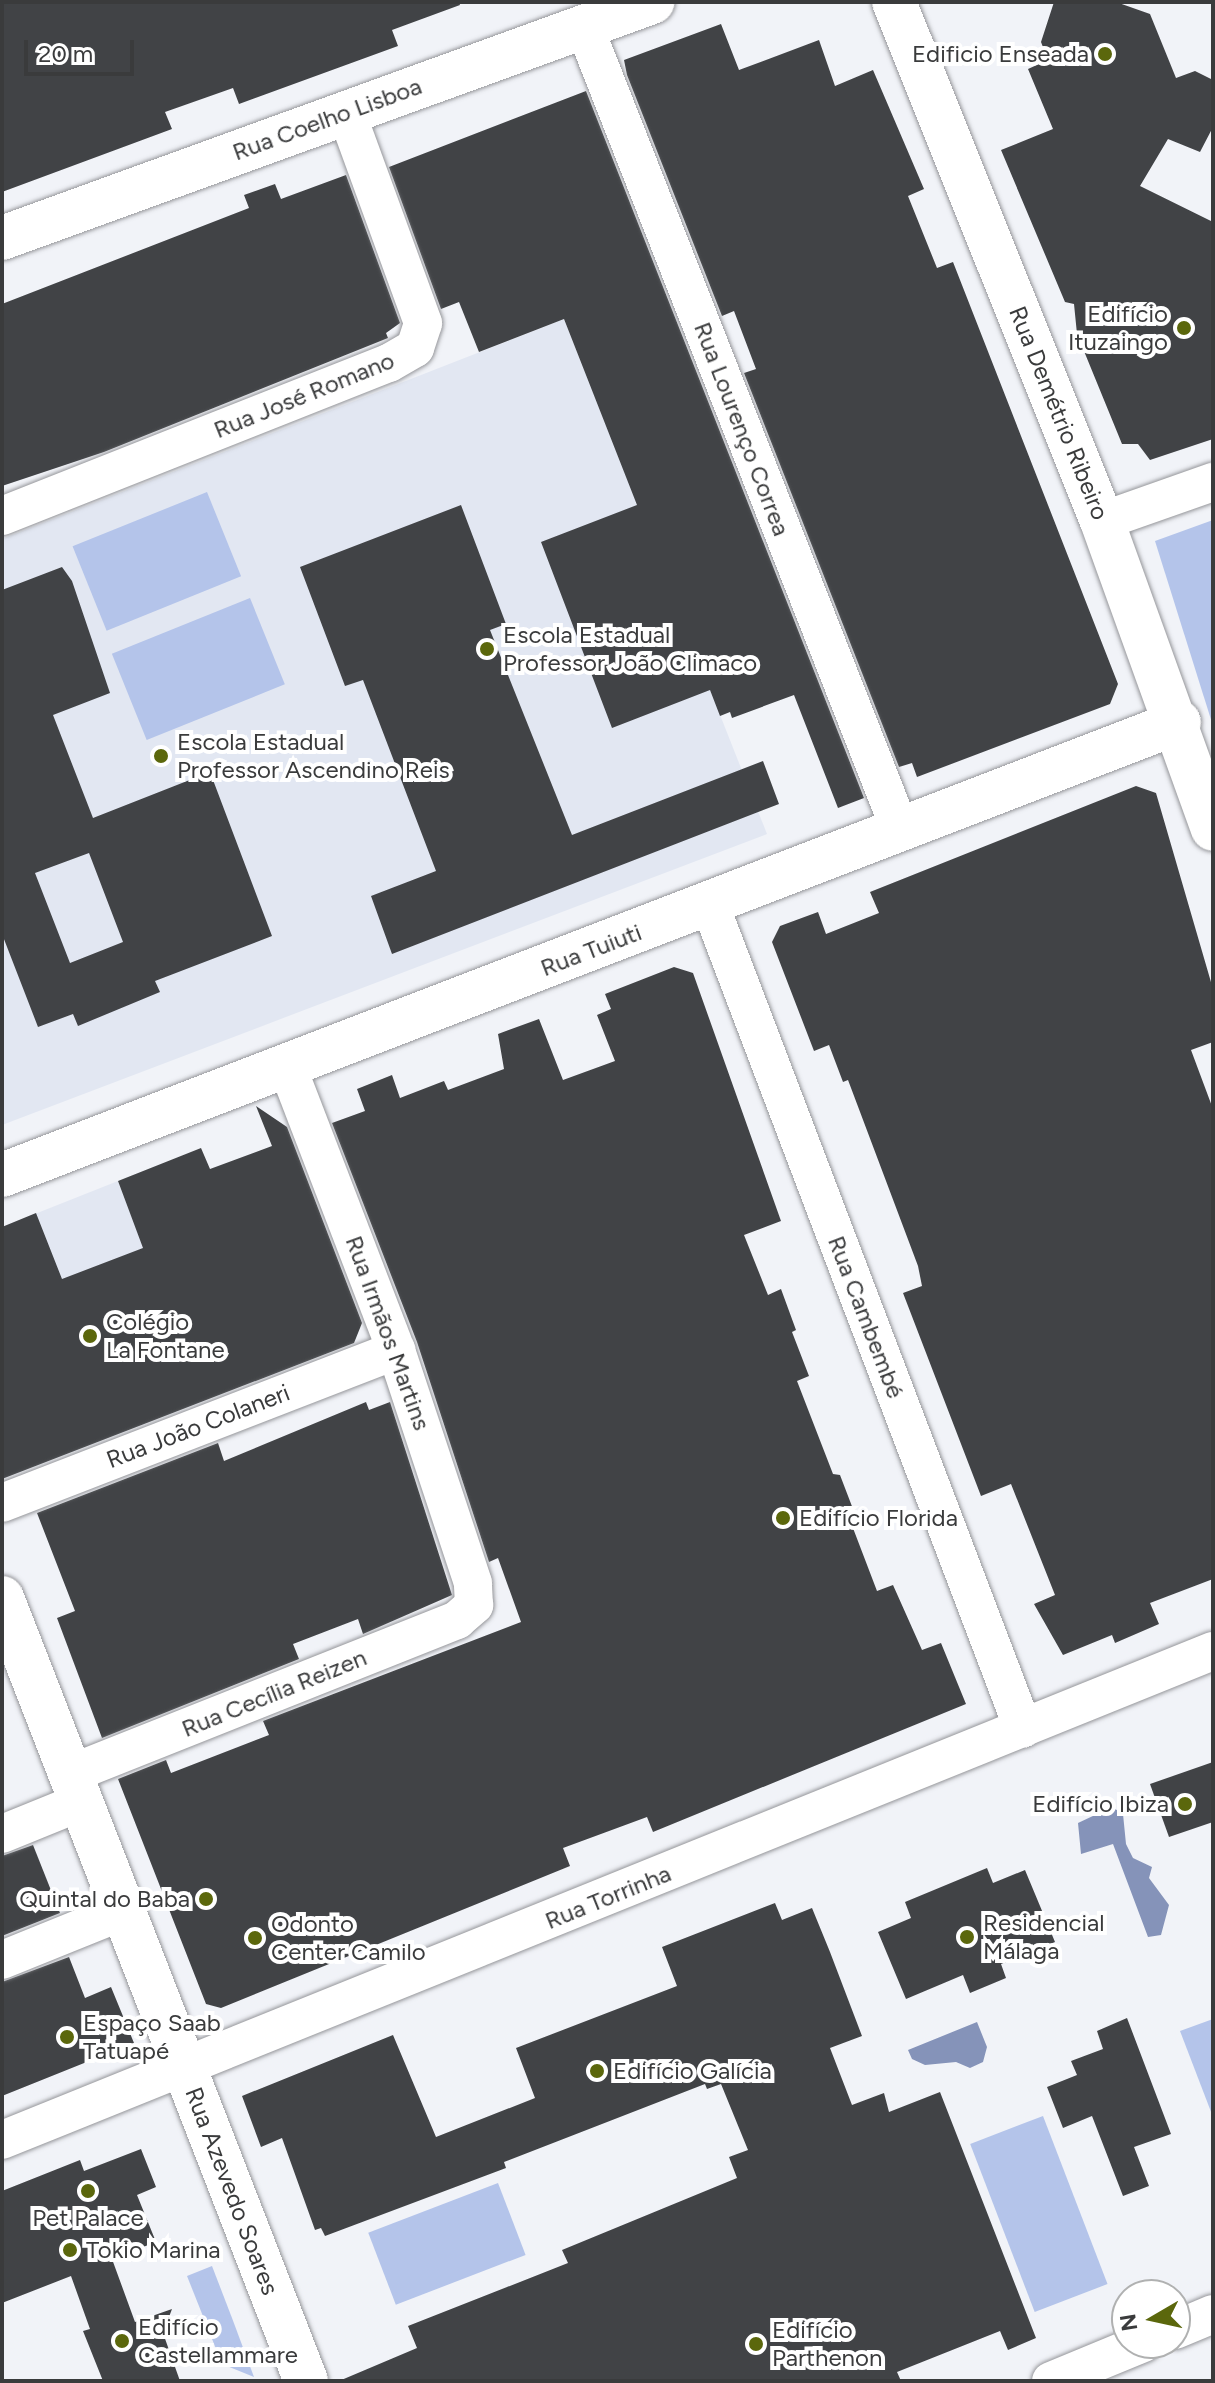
<!DOCTYPE html>
<meta charset="utf-8">
<style>
body{margin:0}
#map{position:relative;width:1215px;height:2383px;overflow:hidden;background:#f1f3f8;font-family:Figtree,sans-serif}
div>[style]{position:absolute}
.built>*{inset:0;background:#e2e7f2}
.green>*{inset:0;background:#b4c4ea;transform-origin:0 0}
.water>*{inset:0;background:#8593b9}
.building>*{inset:0;background:#414346}
.roads{filter:drop-shadow(0 0 2px #95969a) drop-shadow(0 0 2px #95969a)}
.minor>*{height:38px;margin:-19px;padding:0 19px;transform-origin:19px;border-radius:19px;background:#fff}
.tertiary>*{height:44px;margin:-22px;padding:0 22px;transform-origin:22px;border-radius:22px;background:#fff}
.secondary>*{height:44px;margin:-22px;padding:0 22px;transform-origin:22px;border-radius:22px;background:#fff}
.dots>*{width:22px;height:22px;translate:-50% -50%;box-sizing:border-box;border:4px solid #fff;border-radius:50%}
span{translate:-50% -50%;white-space:nowrap;text-align:center;line-height:1.15;-webkit-text-stroke:8px #fff;paint-order:stroke}
.poi-label{font-size:24px;color:#3a3b3c}
.right{translate:-100% -50%;text-align:right}
.left{translate:0 -50%;text-align:left}
.street-label{font-size:24px;color:#3a3b3c}
.frame{position:absolute;inset:0;border:4px solid #3a3b3c;pointer-events:none}
.north{position:absolute;left:1111px;top:2279px;width:80px;height:80px;box-sizing:border-box;background:#fff;border:2px solid #b0b1b1;border-radius:50%;rotate:261deg;font-size:22px;font-weight:700;line-height:32px;text-align:center;color:#3a3b3c}
.north::after{content:'';display:block;margin:auto;width:28px;height:36px;background:#5b670c;clip-path:polygon(50% 0,100% 100%,50% 72%,0 100%)}
.scale{position:absolute;left:24px;top:40px;width:110px;height:36px;box-sizing:border-box;border:4px solid #3a3b3c;border-top:0;padding-left:10px;font-size:24px;line-height:28px;white-space:nowrap;color:#3a3b3c;-webkit-text-stroke:6px #fff;paint-order:stroke}
</style>
<div id="map">
<div class="built">
<div style="clip-path:polygon(564px 319px,767px 834px,2px 1125px,2px 539px)"></div>
<div style="clip-path:polygon(118px 1181px,203px 1401px,4px 1478px,2px 1227px)"></div>
</div>
<div class="green">
<div style="left:207px;top:492px;width:91px;height:145px;rotate:68deg"></div>
<div style="clip-path:polygon(1213px 520px,1213px 726px,1155px 541px)"></div>
<div style="left:250px;top:598px;width:93px;height:149px;rotate:68deg"></div>
<div style="clip-path:polygon(1213px 2019px,1213px 2117px,1180px 2031px)"></div>
<div style="left:1043px;top:2116px;width:180px;height:78px;rotate:69deg"></div>
<div style="left:498px;top:2183px;width:77px;height:139px;rotate:69deg"></div>
<div style="clip-path:polygon(212px 2266px,232px 2318px,254px 2377px,222px 2364px,187px 2276px)"></div>
</div>
<div class="water">
<div style="clip-path:polygon(1112px 1807px,1123px 1814px,1126px 1844px,1133px 1858px,1152px 1867px,1149px 1878px,1169px 1905px,1161px 1935px,1148px 1937px,1113px 1844px,1081px 1854px,1078px 1823px)"></div>
<div style="clip-path:polygon(977px 2022px,987px 2047px,983px 2062px,970px 2068px,956px 2062px,925px 2065px,912px 2059px,908px 2050px)"></div>
</div>
<div class="building">
<div style="clip-path:polygon(2px 2px,459px 2px,460px 5px,392px 30px,398px 46px,239px 104px,233px 88px,165px 112px,172px 129px,2px 192px)"></div>
<div style="clip-path:polygon(1054px 2px,1116px 2px,1150px 14px,1176px 78px,1195px 71px,1213px 80px,1213px 127px,1200px 152px,1168px 139px,1140px 186px,1213px 222px,1213px 439px,1150px 460px,1138px 444px,1122px 444px,1077px 334px,1074px 304px,1065px 302px,1001px 150px,1053px 129px,1028px 69px,1048px 60px,1041px 42px)"></div>
<div style="clip-path:polygon(721px 24px,739px 70px,819px 40px,835px 86px,873px 70px,924px 189px,908px 196px,937px 268px,953px 262px,1118px 684px,1110px 704px,917px 777px,912px 763px,899px 767px,744px 373px,756px 369px,734px 311px,722px 316px,627px 75px,624px 60px)"></div>
<div style="clip-path:polygon(586px 91px,864px 798px,838px 808px,794px 695px,732px 718px,730px 712px,720px 716px,710px 690px,612px 728px,541px 542px,637px 505px,564px 319px,479px 352px,459px 302px,441px 309px,389px 167px)"></div>
<div style="clip-path:polygon(346px 175px,400px 323px,386px 333px,388px 338px,104px 452px,2px 486px,2px 304px,249px 208px,244px 195px,275px 184px,281px 199px)"></div>
<div style="clip-path:polygon(461px 505px,506px 624px,490px 630px,572px 835px,763px 761px,779px 804px,392px 954px,371px 896px,436px 871px,363px 680px,345px 686px,300px 567px)"></div>
<div style="clip-path:polygon(evenodd,62px 567px,72px 581px,110px 693px,53px 715px,93px 818px,210px 772px,272px 936px,155px 981px,160px 992px,78px 1026px,73px 1014px,38px 1027px,2px 934px,2px 590px,62px 567px,89px 853px,123px 942px,70px 963px,35px 873px,89px 853px)"></div>
<div style="clip-path:polygon(1136px 786px,1156px 793px,1213px 989px,1213px 1042px,1191px 1050px,1213px 1109px,1213px 1579px,1150px 1603px,1159px 1624px,1115px 1643px,1112px 1635px,1063px 1655px,1034px 1604px,1055px 1595px,1011px 1484px,981px 1496px,903px 1293px,922px 1286px,918px 1266px,848px 1080px,843px 1082px,829px 1045px,814px 1051px,772px 942px,780px 926px,818px 912px,826px 934px,879px 913px,870px 892px)"></div>
<div style="clip-path:polygon(674px 967px,693px 973px,781px 1221px,744px 1235px,768px 1295px,781px 1289px,796px 1330px,792px 1332px,809px 1376px,797px 1381px,833px 1474px,840px 1475px,853px 1509px,848px 1515px,877px 1591px,893px 1585px,922px 1650px,941px 1643px,966px 1704px,653px 1832px,647px 1817px,563px 1848px,570px 1866px,221px 2008px,206px 2004px,118px 1779px,166px 1760px,171px 1773px,269px 1735px,263px 1721px,521px 1622px,498px 1558px,489px 1562px,417px 1342px,332px 1123px,365px 1111px,357px 1089px,392px 1075px,400px 1098px,444px 1081px,448px 1090px,504px 1069px,498px 1034px,539px 1019px,563px 1080px,615px 1061px,597px 1015px,611px 1009px,605px 994px)"></div>
<div style="clip-path:polygon(256px 1106px,287px 1127px,362px 1323px,354px 1343px,2px 1479px,2px 1227px,36px 1213px,62px 1279px,143px 1248px,118px 1181px,201px 1148px,210px 1169px,272px 1146px)"></div>
<div style="clip-path:polygon(366px 1402px,369px 1410px,390px 1402px,452px 1595px,363px 1634px,358px 1619px,293px 1644px,299px 1659px,102px 1738px,57px 1618px,75px 1611px,37px 1513px,218px 1443px,224px 1461px)"></div>
<div style="clip-path:polygon(1213px 1762px,1213px 1822px,1169px 1837px,1150px 1784px)"></div>
<div style="clip-path:polygon(33px 1845px,60px 1913px,2px 1936px,2px 1856px)"></div>
<div style="clip-path:polygon(987px 1868px,993px 1883px,1025px 1870px,1055px 1942px,1001px 1964px,1006px 1978px,970px 1993px,963px 1975px,906px 1999px,878px 1932px,911px 1918px,905px 1902px)"></div>
<div style="clip-path:polygon(775px 1903px,782px 1920px,812px 1908px,830px 1952px,862px 2036px,830px 2048px,852px 2105px,884px 2093px,889px 2112px,940px 2092px,1036px 2338px,1008px 2350px,1000px 2331px,897px 2372px,901px 2381px,339px 2381px,417px 2348px,408px 2326px,568px 2263px,562px 2250px,737px 2178px,729px 2157px,748px 2150px,721px 2084px,707px 2089px,705px 2084px,504px 2162px,506px 2168px,325px 2236px,321px 2228px,315px 2230px,282px 2138px,261px 2147px,242px 2096px,393px 2035px,436px 2137px,535px 2098px,516px 2048px,677px 1986px,662px 1947px)"></div>
<div style="clip-path:polygon(69px 1957px,85px 1998px,111px 1987px,134px 2043px,2px 2096px,2px 1982px)"></div>
<div style="clip-path:polygon(1127px 2018px,1171px 2134px,1134px 2147px,1149px 2186px,1123px 2196px,1092px 2116px,1063px 2128px,1047px 2087px,1077px 2075px,1071px 2061px,1103px 2049px,1097px 2031px)"></div>
<div style="clip-path:polygon(141px 2149px,156px 2187px,137px 2195px,156px 2242px,112px 2259px,135px 2322px,172px 2309px,163px 2333px,180px 2381px,103px 2381px,83px 2331px,90px 2329px,71px 2276px,2px 2303px,2px 2191px,80px 2160px,84px 2171px)"></div>
</div>
<div class="roads">
<div class="minor">
<div style="left:584px;top:26px;width:866px;rotate:68.53deg"></div>
<div style="left:2px;top:516px;width:416px;rotate:-21.6deg"></div>
<div style="left:389px;top:363px;width:30px;rotate:-30deg"></div>
<div style="left:415px;top:348px;width:26px;rotate:-72deg"></div>
<div style="left:423px;top:323px;width:225px;rotate:-110deg"></div>
<div style="left:1102px;top:521px;width:118px;rotate:-19.4deg"></div>
<div style="left:710px;top:905px;width:881px;rotate:69.18deg"></div>
<div style="left:2px;top:1503px;width:423px;rotate:-21.2deg"></div>
<div style="left:70px;top:1774px;width:417px;rotate:-21.7deg"></div>
<div style="left:457px;top:1620px;width:23px;rotate:-41deg"></div>
<div style="left:474px;top:1605px;width:22px;rotate:-93deg"></div>
<div style="left:473px;top:1583px;width:245px;rotate:-108.3deg"></div>
<div style="left:396px;top:1350px;width:304px;rotate:-111deg"></div>
<div style="left:2px;top:1834px;width:85px;rotate:-22.1deg"></div>
<div style="left:2px;top:1960px;width:131px;rotate:-22deg"></div>
<div style="left:2px;top:2140px;width:1306px;rotate:-21.99deg"></div>
<div style="left:1175px;top:2330px;width:41px;rotate:-22.8deg"></div>
<div style="left:1051px;top:2381px;width:100px;rotate:-22.4deg"></div>
</div>
<div class="tertiary">
<div style="left:2px;top:1175px;width:1261px;rotate:-21.05deg"></div>
<div style="left:2px;top:1598px;width:840px;rotate:68.78deg"></div>
</div>
<div class="secondary">
<div style="left:894px;top:2px;width:559px;rotate:68.16deg"></div>
<div style="left:1102px;top:521px;width:327px;rotate:70.2deg"></div>
<div style="left:2px;top:238px;width:692px;rotate:-19.95deg"></div>
</div>
</div>
<div class="dots">
<div style="left:1105px;top:54px;background:#5b670c"></div>
<div style="left:1184px;top:328px;background:#5b670c"></div>
<div style="left:487px;top:649px;background:#5b670c"></div>
<div style="left:161px;top:756px;background:#5b670c"></div>
<div style="left:90px;top:1336px;background:#5b670c"></div>
<div style="left:783px;top:1518px;background:#5b670c"></div>
<div style="left:1185px;top:1804px;background:#5b670c"></div>
<div style="left:206px;top:1899px;background:#5b670c"></div>
<div style="left:967px;top:1937px;background:#5b670c"></div>
<div style="left:255px;top:1938px;background:#5b670c"></div>
<div style="left:67px;top:2037px;background:#5b670c"></div>
<div style="left:597px;top:2071px;background:#5b670c"></div>
<div style="left:88px;top:2191px;background:#5b670c"></div>
<div style="left:70px;top:2250px;background:#5b670c"></div>
<div style="left:122px;top:2341px;background:#5b670c"></div>
<div style="left:756px;top:2344px;background:#5b670c"></div>
</div>
<div class="poi-label">
<span class="right" style="left:1089px;top:54px">Edificio Enseada</span>
<span class="right" style="left:1168px;top:328px">Edifício<br>Ituzaingo</span>
<span class="left" style="left:503px;top:649px">Escola Estadual<br>Professor João Climaco</span>
<span class="left" style="left:177px;top:756px">Escola Estadual<br>Professor Ascendino Reis</span>
<span class="left" style="left:106px;top:1336px">Colégio<br>La Fontane</span>
<span class="left" style="left:799px;top:1518px">Edifício Florida</span>
<span class="right" style="left:1169px;top:1804px">Edifício Ibiza</span>
<span class="right" style="left:190px;top:1899px">Quintal do Baba</span>
<span class="left" style="left:983px;top:1937px">Residencial<br>Málaga</span>
<span class="left" style="left:271px;top:1938px">Odonto<br>Center Camilo</span>
<span class="left" style="left:83px;top:2037px">Espaço Saab<br>Tatuapé</span>
<span class="left" style="left:613px;top:2071px">Edifício Galícia</span>
<span style="left:88px;top:2218px">Pet Palace</span>
<span class="left" style="left:86px;top:2250px">Tokio Marina</span>
<span class="left" style="left:138px;top:2341px">Edifício<br>Castellammare</span>
<span class="left" style="left:772px;top:2344px">Edifício<br>Parthenon</span>
</div>
<div class="street-label">
<span style="left:327px;top:119px;rotate:-20deg">Rua Coelho Lisboa</span>
<span style="left:304px;top:395px;rotate:-22deg">Rua José Romano</span>
<span style="left:1059px;top:413px;rotate:68deg">Rua Demétrio Ribeiro</span>
<span style="left:742px;top:429px;rotate:69deg">Rua Lourenço Correa</span>
<span style="left:591px;top:950px;rotate:-21deg">Rua Tuiuti</span>
<span style="left:866px;top:1317px;rotate:69deg">Rua Cambembé</span>
<span style="left:388px;top:1333px;rotate:70deg">Rua Irmãos Martins</span>
<span style="left:198px;top:1426px;rotate:-21deg">Rua João Colaneri</span>
<span style="left:274px;top:1693px;rotate:-22deg">Rua Cecília Reizen</span>
<span style="left:608px;top:1897px;rotate:-22deg">Rua Torrinha</span>
<span style="left:232px;top:2191px;rotate:69deg">Rua Azevedo Soares</span>
</div>
<div class="frame"></div>
<div class="north">N</div>
<div class="scale">20 m</div>
</div>
